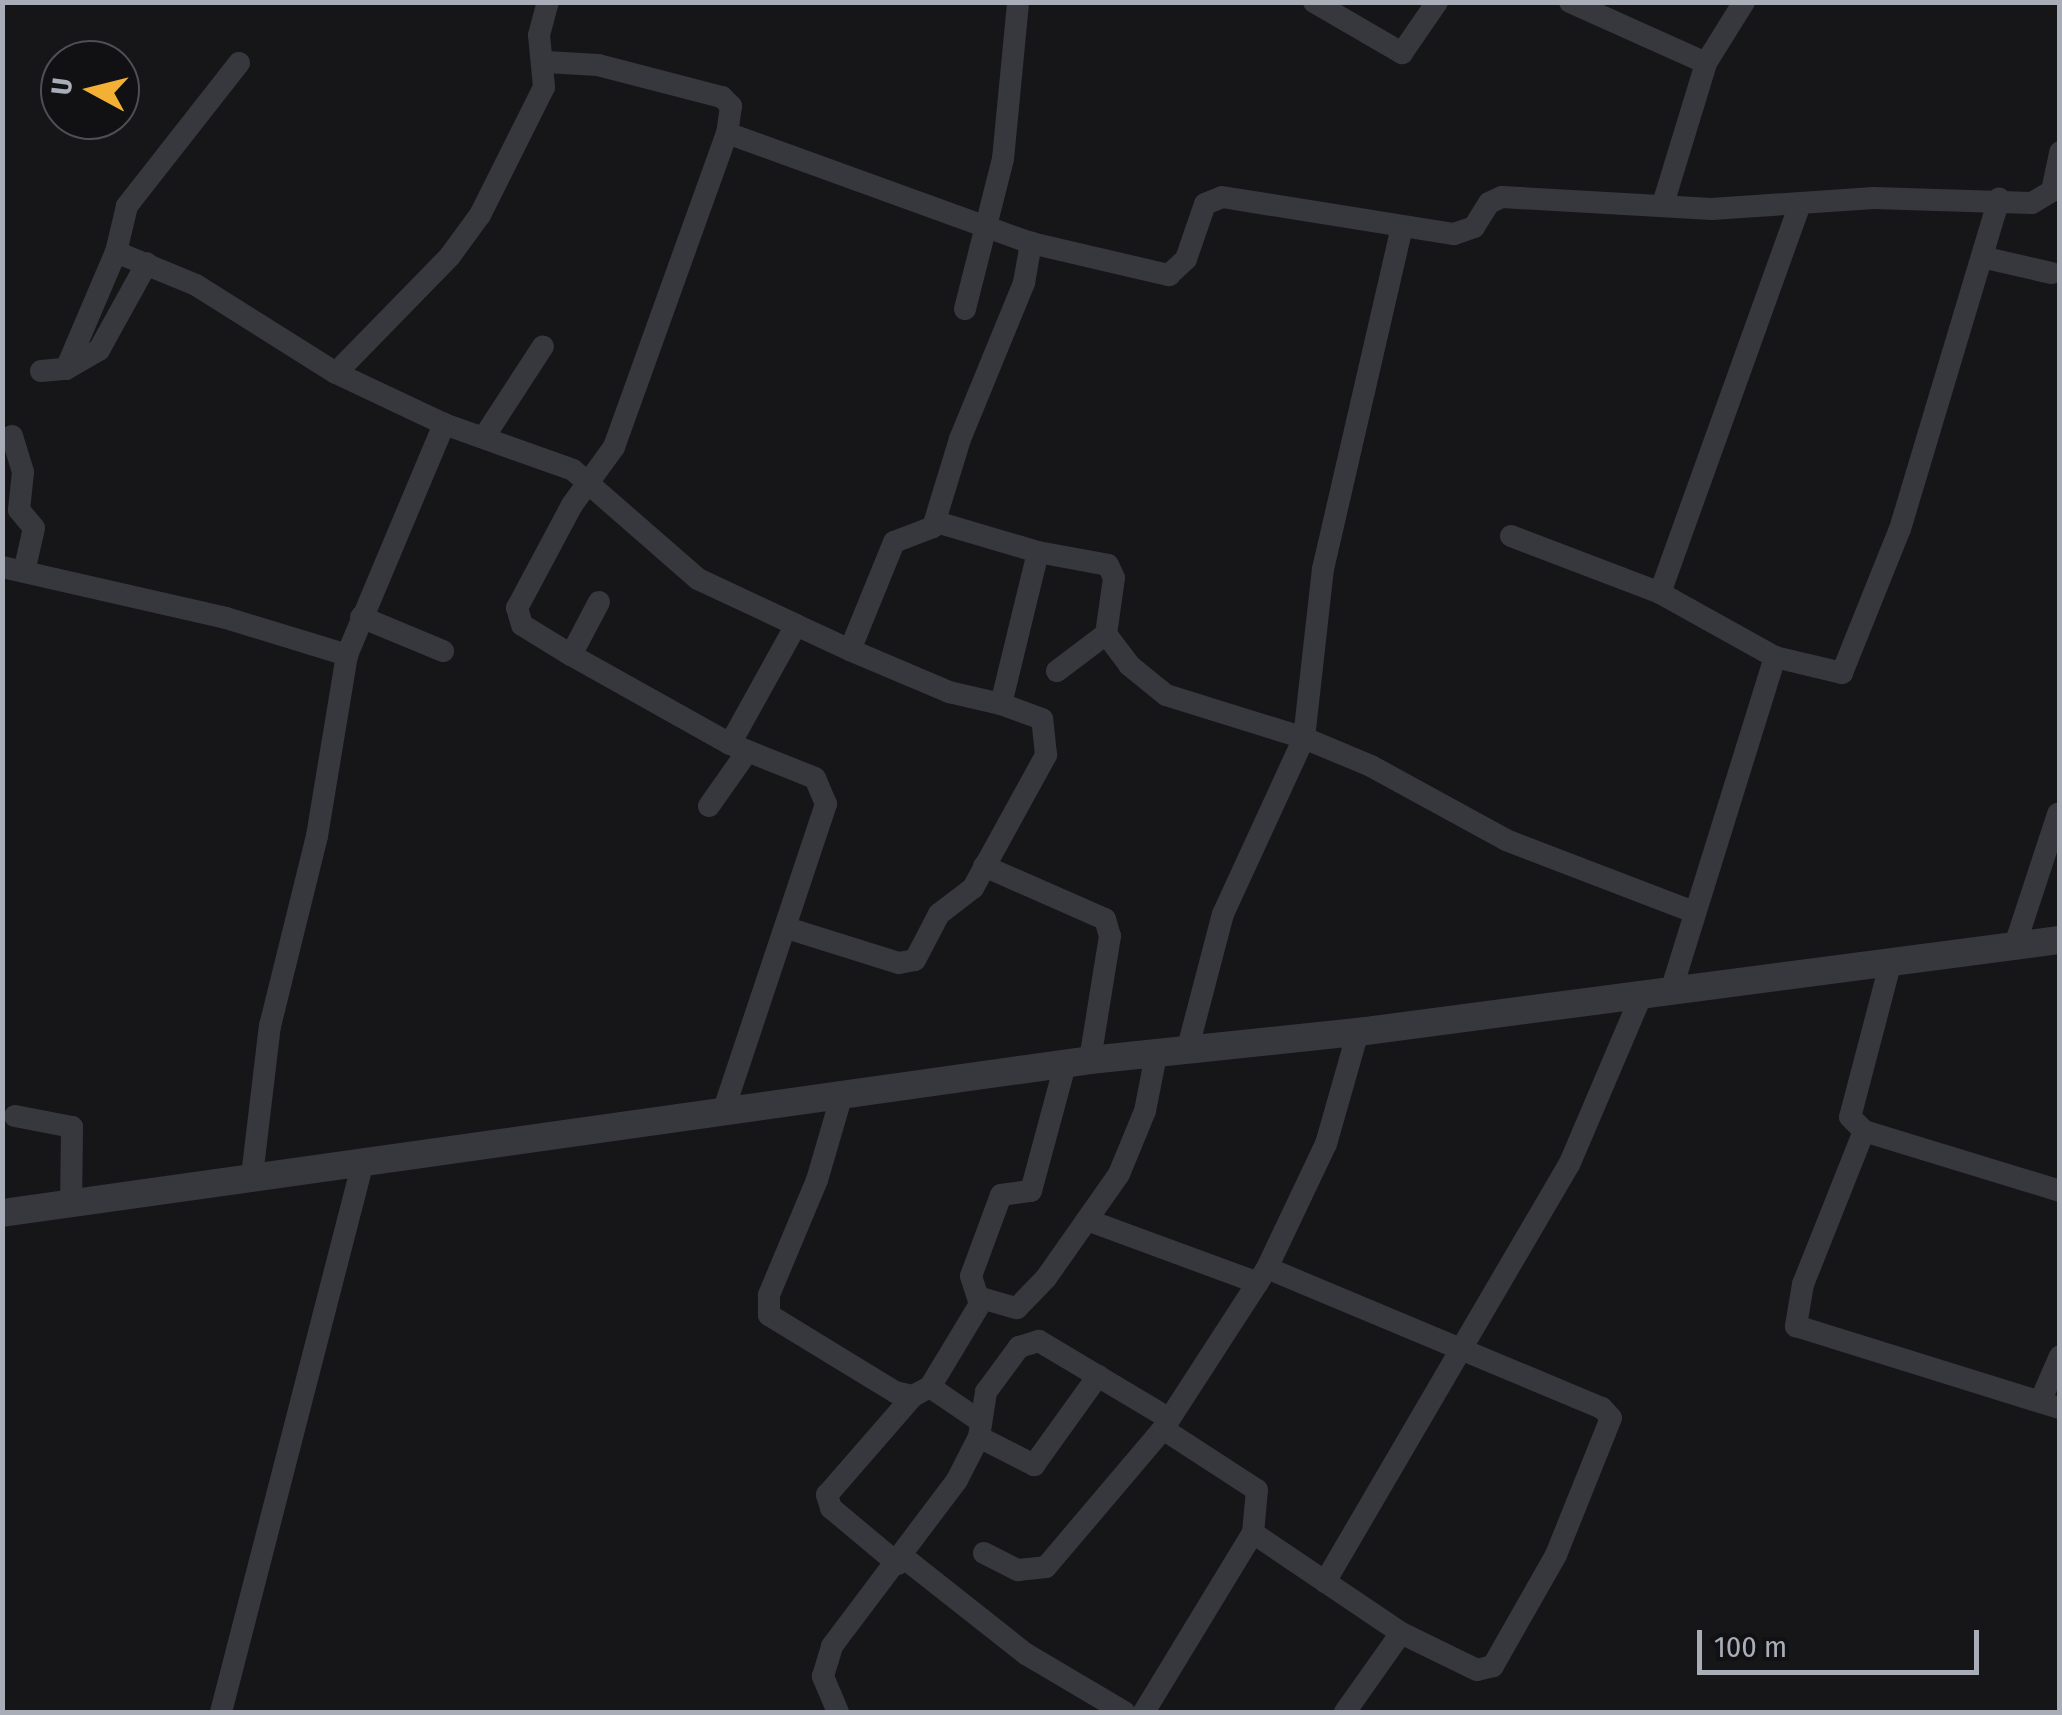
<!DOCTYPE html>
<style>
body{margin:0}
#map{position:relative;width:2062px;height:1715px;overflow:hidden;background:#161618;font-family:"Fira Sans Condensed",sans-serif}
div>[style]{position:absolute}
.minor>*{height:22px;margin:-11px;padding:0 11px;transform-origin:11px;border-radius:11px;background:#37383d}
.tertiary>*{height:28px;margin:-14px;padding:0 14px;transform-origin:14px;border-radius:14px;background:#37383d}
span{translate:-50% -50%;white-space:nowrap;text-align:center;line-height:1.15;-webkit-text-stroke:9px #111113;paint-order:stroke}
.frame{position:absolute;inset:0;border:5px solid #a8adb8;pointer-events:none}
.north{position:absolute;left:40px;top:40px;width:100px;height:100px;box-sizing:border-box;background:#111113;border:2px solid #4d4f55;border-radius:50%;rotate:277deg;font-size:28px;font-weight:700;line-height:40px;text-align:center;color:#a8adb8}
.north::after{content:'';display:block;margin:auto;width:35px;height:45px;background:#f2b134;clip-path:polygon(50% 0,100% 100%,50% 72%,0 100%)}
.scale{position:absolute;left:1697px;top:1630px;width:282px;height:45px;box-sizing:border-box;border:5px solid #a8adb8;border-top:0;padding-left:12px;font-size:30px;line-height:35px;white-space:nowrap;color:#a8adb8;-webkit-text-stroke:8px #111113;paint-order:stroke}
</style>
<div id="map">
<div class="minor">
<div style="left:1314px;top:2px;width:102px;rotate:30.1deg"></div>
<div style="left:1402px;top:53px;width:62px;rotate:-55.5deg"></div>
<div style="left:1570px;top:2px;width:149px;rotate:24.2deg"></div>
<div style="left:546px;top:62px;width:52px;rotate:3.3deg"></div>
<div style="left:598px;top:65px;width:128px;rotate:14.5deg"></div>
<div style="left:722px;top:97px;width:13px;rotate:45deg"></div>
<div style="left:731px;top:106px;width:27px;rotate:98deg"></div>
<div style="left:727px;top:133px;width:323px;rotate:19.9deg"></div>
<div style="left:1031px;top:243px;width:142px;rotate:13.1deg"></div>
<div style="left:1169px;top:275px;width:23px;rotate:-43deg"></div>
<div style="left:1186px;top:259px;width:58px;rotate:-70.9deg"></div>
<div style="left:1205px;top:204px;width:18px;rotate:-22deg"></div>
<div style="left:1222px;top:197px;width:235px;rotate:9.1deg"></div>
<div style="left:1454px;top:234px;width:21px;rotate:-19deg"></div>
<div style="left:1474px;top:227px;width:28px;rotate:-58deg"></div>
<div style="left:1489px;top:203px;width:14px;rotate:-25deg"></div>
<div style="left:1502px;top:197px;width:210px;rotate:3.3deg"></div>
<div style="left:1712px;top:209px;width:162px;rotate:-3.9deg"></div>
<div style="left:1874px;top:198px;width:158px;rotate:1.8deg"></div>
<div style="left:2032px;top:203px;width:23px;rotate:-31deg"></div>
<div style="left:2052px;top:191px;width:40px;rotate:-78deg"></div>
<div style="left:239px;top:63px;width:182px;rotate:128.1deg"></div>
<div style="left:127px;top:206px;width:47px;rotate:103.4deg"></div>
<div style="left:116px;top:252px;width:87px;rotate:22.4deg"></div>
<div style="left:196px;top:285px;width:165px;rotate:32.2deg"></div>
<div style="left:1663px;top:204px;width:147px;rotate:-73deg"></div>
<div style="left:1706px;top:63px;width:72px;rotate:-58.1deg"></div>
<div style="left:1986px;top:258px;width:67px;rotate:13deg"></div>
<div style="left:965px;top:309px;width:155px;rotate:-75.8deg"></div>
<div style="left:1003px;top:159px;width:158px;rotate:-84.5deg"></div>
<div style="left:66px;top:369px;width:127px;rotate:-66.9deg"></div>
<div style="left:41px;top:371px;width:25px;rotate:-5deg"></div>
<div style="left:66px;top:369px;width:38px;rotate:-30deg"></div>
<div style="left:99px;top:350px;width:99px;rotate:-61.1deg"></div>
<div style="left:444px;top:424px;width:137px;rotate:19.6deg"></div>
<div style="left:573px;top:470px;width:166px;rotate:41.1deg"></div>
<div style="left:698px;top:579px;width:108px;rotate:25.1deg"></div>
<div style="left:12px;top:436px;width:38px;rotate:73deg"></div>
<div style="left:23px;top:472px;width:38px;rotate:96deg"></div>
<div style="left:19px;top:510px;width:23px;rotate:50deg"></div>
<div style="left:34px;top:528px;width:45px;rotate:102.8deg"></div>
<div style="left:484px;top:437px;width:108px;rotate:-57deg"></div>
<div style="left:1511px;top:536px;width:160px;rotate:20.9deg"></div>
<div style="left:1660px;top:593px;width:132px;rotate:29.1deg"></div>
<div style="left:1775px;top:657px;width:69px;rotate:13.4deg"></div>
<div style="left:1842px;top:673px;width:155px;rotate:-68.1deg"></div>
<div style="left:1900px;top:529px;width:345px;rotate:-73.3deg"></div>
<div style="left:1038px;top:552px;width:71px;rotate:10.5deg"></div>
<div style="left:1108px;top:565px;width:14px;rotate:65deg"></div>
<div style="left:1114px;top:578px;width:57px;rotate:98.1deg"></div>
<div style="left:1106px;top:634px;width:39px;rotate:53deg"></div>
<div style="left:1129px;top:665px;width:48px;rotate:39deg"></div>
<div style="left:1166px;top:695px;width:145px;rotate:17.3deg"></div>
<div style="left:1304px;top:738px;width:73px;rotate:22.7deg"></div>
<div style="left:1371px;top:766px;width:154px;rotate:28.7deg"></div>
<div style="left:1506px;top:840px;width:201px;rotate:21deg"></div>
<div style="left:2px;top:567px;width:230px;rotate:12.8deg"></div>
<div style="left:226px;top:618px;width:127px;rotate:17deg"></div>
<div style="left:1660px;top:593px;width:410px;rotate:-70.2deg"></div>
<div style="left:599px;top:602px;width:60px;rotate:117.8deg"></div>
<div style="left:571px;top:655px;width:182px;rotate:29.2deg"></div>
<div style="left:361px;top:617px;width:89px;rotate:22.5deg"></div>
<div style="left:850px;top:650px;width:108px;rotate:23deg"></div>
<div style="left:949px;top:692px;width:53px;rotate:13deg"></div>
<div style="left:571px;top:655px;width:57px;rotate:-148.5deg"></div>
<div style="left:522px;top:625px;width:18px;rotate:-106deg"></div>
<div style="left:517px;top:608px;width:117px;rotate:-61.9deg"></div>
<div style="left:572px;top:505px;width:72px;rotate:-54.1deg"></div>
<div style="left:614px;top:447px;width:334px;rotate:-70.2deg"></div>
<div style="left:1057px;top:671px;width:61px;rotate:-37.1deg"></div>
<div style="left:709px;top:806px;width:66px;rotate:-54.9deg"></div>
<div style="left:984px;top:866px;width:132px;rotate:23.7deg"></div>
<div style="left:1105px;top:919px;width:18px;rotate:74deg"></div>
<div style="left:1110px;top:936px;width:126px;rotate:99.2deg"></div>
<div style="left:787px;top:928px;width:117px;rotate:17.4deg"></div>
<div style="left:899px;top:963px;width:16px;rotate:-11deg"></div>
<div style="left:915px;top:960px;width:52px;rotate:-62.4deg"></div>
<div style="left:939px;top:914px;width:43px;rotate:-37.4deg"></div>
<div style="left:973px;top:888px;width:152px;rotate:-61.2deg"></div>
<div style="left:1046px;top:755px;width:36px;rotate:-96deg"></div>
<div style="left:1042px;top:719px;width:44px;rotate:-159.9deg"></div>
<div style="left:1001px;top:704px;width:156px;rotate:-76.3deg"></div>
<div style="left:1038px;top:552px;width:106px;rotate:-163.6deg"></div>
<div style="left:2015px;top:945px;width:138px;rotate:-71.8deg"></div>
<div style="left:1891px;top:961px;width:161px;rotate:104.7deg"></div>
<div style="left:1850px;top:1117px;width:20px;rotate:45deg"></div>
<div style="left:1864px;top:1131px;width:205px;rotate:17deg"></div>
<div style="left:1671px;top:991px;width:350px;rotate:-72.7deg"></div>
<div style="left:1187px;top:1051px;width:142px;rotate:-75.3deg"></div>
<div style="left:1223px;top:914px;width:194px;rotate:-65.3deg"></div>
<div style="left:1304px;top:738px;width:170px;rotate:-83.6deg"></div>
<div style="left:1323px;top:569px;width:351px;rotate:-77deg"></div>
<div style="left:841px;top:1098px;width:85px;rotate:106.3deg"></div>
<div style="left:817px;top:1180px;width:125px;rotate:112.7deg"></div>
<div style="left:769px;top:1295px;width:20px;rotate:90deg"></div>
<div style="left:769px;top:1315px;width:148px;rotate:31.4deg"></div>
<div style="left:895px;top:1392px;width:18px;rotate:13deg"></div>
<div style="left:913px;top:1396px;width:19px;rotate:-28deg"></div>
<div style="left:723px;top:1112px;width:325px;rotate:-71.5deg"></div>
<div style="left:826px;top:804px;width:28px;rotate:-113deg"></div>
<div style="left:815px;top:778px;width:92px;rotate:-158.2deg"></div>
<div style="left:730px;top:744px;width:136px;rotate:-61deg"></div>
<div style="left:796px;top:625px;width:60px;rotate:24.8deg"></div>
<div style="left:850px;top:650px;width:117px;rotate:-67.8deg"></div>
<div style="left:894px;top:542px;width:42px;rotate:-21deg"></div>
<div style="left:933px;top:527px;width:92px;rotate:-72.9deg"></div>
<div style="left:960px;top:439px;width:169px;rotate:-67.7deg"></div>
<div style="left:1024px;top:283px;width:41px;rotate:-80.1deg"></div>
<div style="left:15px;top:1116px;width:58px;rotate:10.9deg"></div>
<div style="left:72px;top:1127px;width:78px;rotate:90.7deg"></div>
<div style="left:1864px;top:1131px;width:165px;rotate:111.7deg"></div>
<div style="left:1803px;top:1284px;width:43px;rotate:99.5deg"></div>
<div style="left:1796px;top:1326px;width:276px;rotate:17.3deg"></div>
<div style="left:252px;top:1176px;width:151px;rotate:-83.2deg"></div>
<div style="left:270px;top:1026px;width:196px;rotate:-76.1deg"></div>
<div style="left:317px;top:836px;width:183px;rotate:-80.6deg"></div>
<div style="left:347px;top:655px;width:251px;rotate:-67.2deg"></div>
<div style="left:444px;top:424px;width:119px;rotate:-154.7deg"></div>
<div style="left:336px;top:373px;width:163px;rotate:-45.7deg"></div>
<div style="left:450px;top:256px;width:51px;rotate:-53.8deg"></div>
<div style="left:480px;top:215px;width:143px;rotate:-63.4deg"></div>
<div style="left:544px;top:87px;width:52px;rotate:-95.5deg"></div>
<div style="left:539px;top:35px;width:34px;rotate:-75deg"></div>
<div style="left:1087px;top:1220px;width:182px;rotate:20.2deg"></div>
<div style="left:1267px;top:1268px;width:363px;rotate:22.7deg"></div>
<div style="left:1602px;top:1408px;width:13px;rotate:48deg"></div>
<div style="left:1611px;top:1418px;width:148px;rotate:111.9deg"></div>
<div style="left:1556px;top:1555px;width:128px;rotate:119.6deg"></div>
<div style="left:1493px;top:1666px;width:16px;rotate:166deg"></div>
<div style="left:1477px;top:1670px;width:85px;rotate:-154deg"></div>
<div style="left:981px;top:1298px;width:37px;rotate:16deg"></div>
<div style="left:1017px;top:1308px;width:42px;rotate:-46deg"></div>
<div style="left:1046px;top:1278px;width:127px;rotate:-54.9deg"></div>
<div style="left:1119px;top:1174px;width:68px;rotate:-67.6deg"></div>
<div style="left:1145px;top:1111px;width:57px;rotate:-78.9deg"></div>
<div style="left:2040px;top:1402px;width:50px;rotate:-66.5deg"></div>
<div style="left:977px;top:1419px;width:57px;rotate:-145.8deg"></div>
<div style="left:930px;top:1387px;width:97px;rotate:-58.9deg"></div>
<div style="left:980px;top:1304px;width:29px;rotate:-108deg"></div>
<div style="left:971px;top:1276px;width:86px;rotate:-69.7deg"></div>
<div style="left:1001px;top:1195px;width:30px;rotate:-8deg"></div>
<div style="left:1031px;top:1191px;width:131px;rotate:-74.9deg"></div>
<div style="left:1163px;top:1429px;width:112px;rotate:33deg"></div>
<div style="left:1257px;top:1490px;width:43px;rotate:95.3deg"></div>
<div style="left:1253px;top:1533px;width:179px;rotate:34deg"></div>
<div style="left:1401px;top:1633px;width:97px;rotate:125.3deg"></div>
<div style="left:979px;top:1437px;width:62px;rotate:27deg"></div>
<div style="left:1034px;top:1465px;width:110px;rotate:-54.3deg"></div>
<div style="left:984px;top:1553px;width:38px;rotate:27deg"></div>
<div style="left:1018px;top:1570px;width:28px;rotate:-6deg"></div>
<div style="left:1046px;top:1567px;width:181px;rotate:-49.7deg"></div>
<div style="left:1163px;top:1429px;width:192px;rotate:-57.1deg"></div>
<div style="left:1267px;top:1268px;width:137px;rotate:-64.6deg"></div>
<div style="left:1326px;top:1144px;width:116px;rotate:-74.1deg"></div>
<div style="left:903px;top:1557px;width:157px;rotate:38.3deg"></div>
<div style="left:1026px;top:1654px;width:114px;rotate:30.6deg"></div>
<div style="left:898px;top:1564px;width:87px;rotate:-140.1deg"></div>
<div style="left:831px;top:1508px;width:14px;rotate:-107deg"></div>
<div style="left:827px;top:1495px;width:131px;rotate:-49deg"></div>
<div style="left:1325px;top:1582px;width:483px;rotate:-59.7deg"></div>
<div style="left:1569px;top:1165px;width:184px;rotate:-66.9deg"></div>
<div style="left:221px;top:1712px;width:568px;rotate:-75.52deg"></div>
<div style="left:838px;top:1712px;width:39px;rotate:-113deg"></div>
<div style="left:823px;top:1676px;width:31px;rotate:-73deg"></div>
<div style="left:832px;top:1646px;width:208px;rotate:-53deg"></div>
<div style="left:957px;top:1480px;width:48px;rotate:-62.9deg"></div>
<div style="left:979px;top:1437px;width:46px;rotate:-81.2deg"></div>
<div style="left:986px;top:1392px;width:56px;rotate:-53.7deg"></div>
<div style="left:1019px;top:1347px;width:21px;rotate:-17deg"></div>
<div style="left:1039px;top:1341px;width:152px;rotate:30.8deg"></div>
<div style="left:1144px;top:1712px;width:210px;rotate:-58.7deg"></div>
</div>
<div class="tertiary">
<div style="left:2px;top:1213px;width:1099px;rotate:-8deg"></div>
<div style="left:1090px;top:1060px;width:269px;rotate:-6deg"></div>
<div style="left:1358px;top:1032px;width:708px;rotate:-7.47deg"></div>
</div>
<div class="frame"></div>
<div class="north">U</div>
<div class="scale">100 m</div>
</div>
